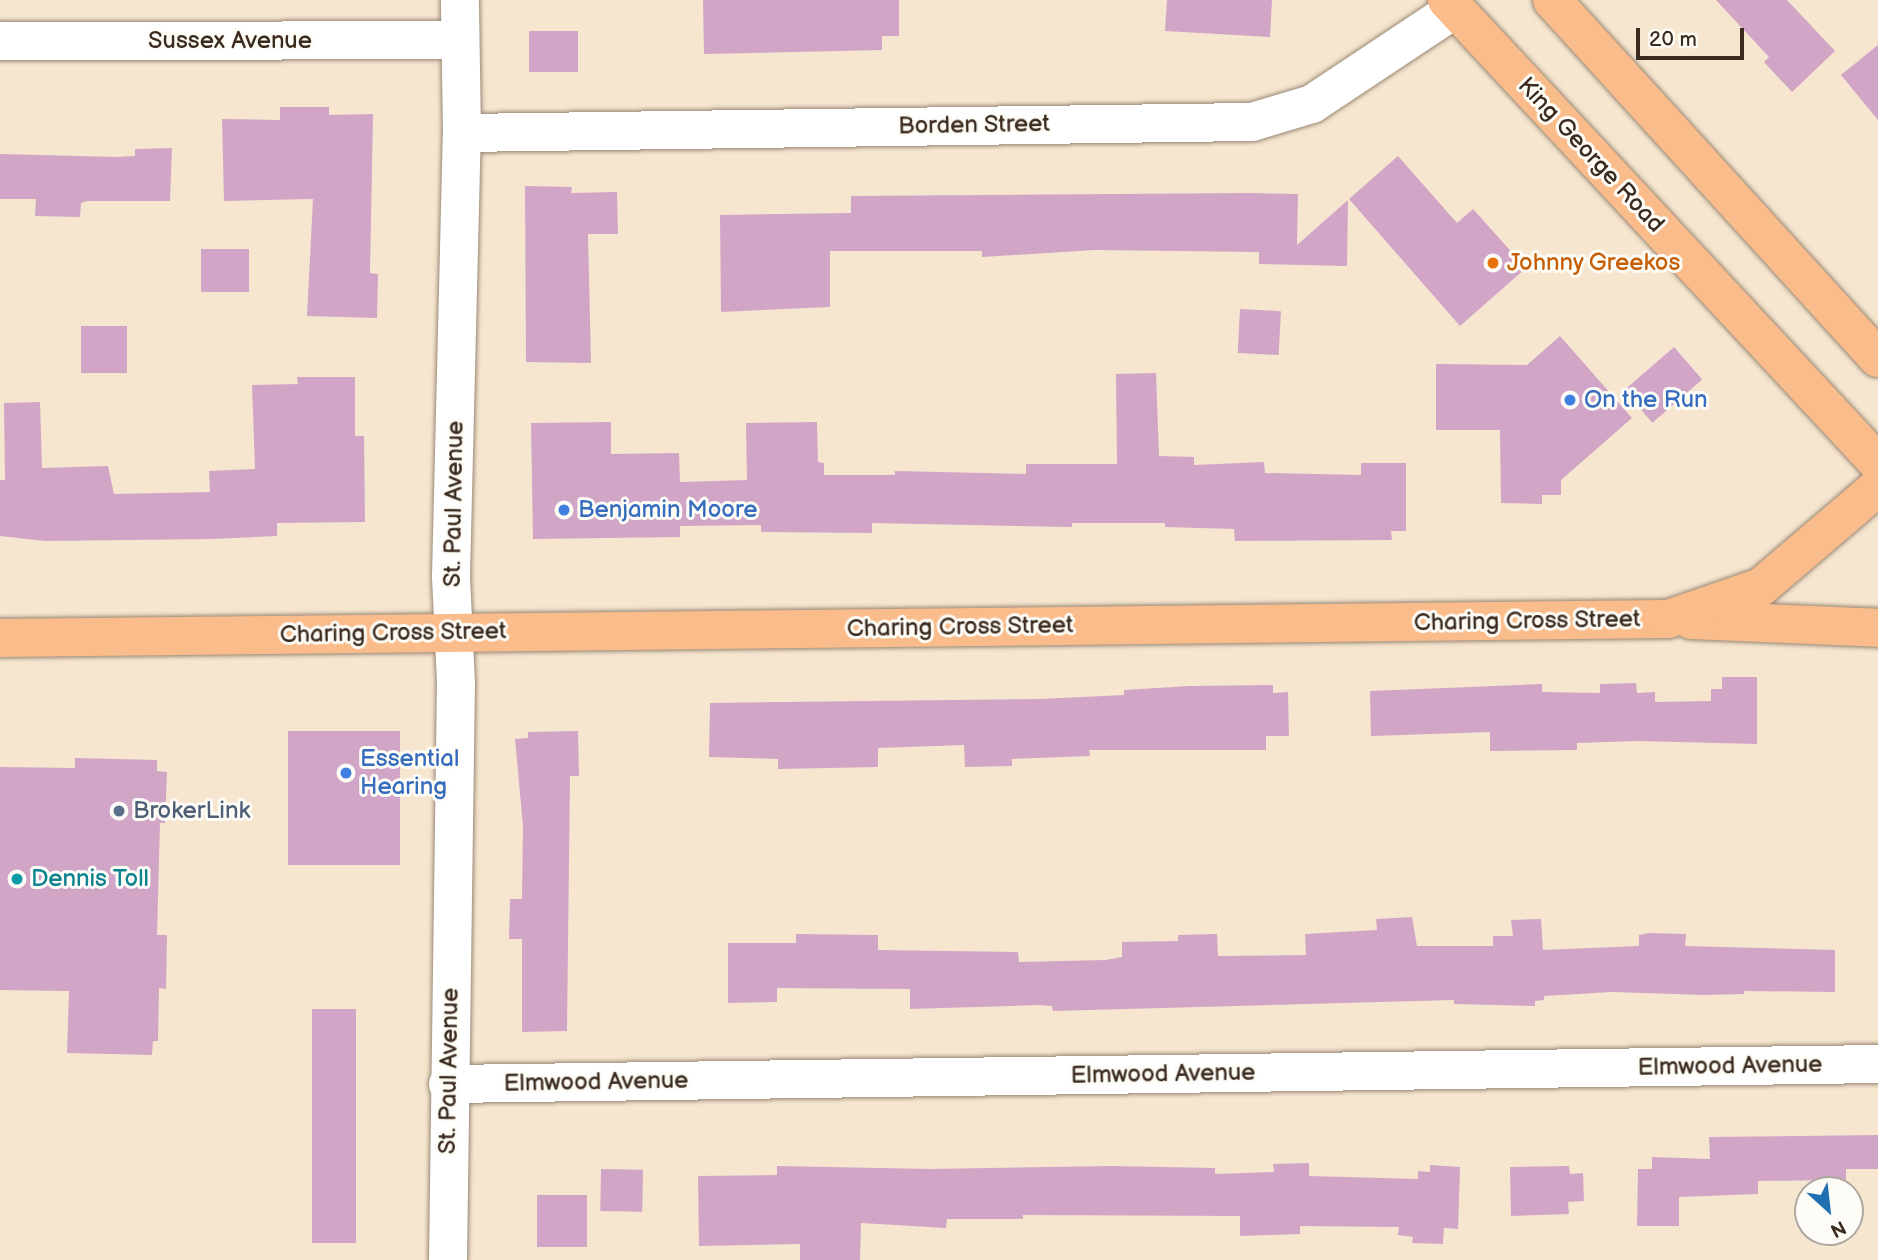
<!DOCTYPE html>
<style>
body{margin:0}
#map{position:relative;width:1878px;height:1260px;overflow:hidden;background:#f6e6cf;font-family:"Balsamiq Sans",sans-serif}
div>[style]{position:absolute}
.building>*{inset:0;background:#d1a5c6;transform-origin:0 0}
.roads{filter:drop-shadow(0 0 2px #988876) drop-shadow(0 0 2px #988876)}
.minor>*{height:38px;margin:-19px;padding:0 19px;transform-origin:19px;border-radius:19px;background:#fff}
.major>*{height:38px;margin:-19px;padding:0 19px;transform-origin:19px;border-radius:19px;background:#fabc8b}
.dots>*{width:19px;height:19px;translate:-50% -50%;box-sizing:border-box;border:4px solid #fdfcf7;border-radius:50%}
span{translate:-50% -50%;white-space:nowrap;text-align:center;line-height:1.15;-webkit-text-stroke:6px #fdfcf7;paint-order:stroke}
.street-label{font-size:24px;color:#3b2a1e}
.food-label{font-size:24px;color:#c56008}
.left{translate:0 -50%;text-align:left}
.shop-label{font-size:24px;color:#366cbe}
.service-label{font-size:24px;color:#4e5e75}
.culture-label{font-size:24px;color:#0d838f}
.north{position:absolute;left:1794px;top:1176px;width:70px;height:70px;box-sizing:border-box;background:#fdfcf7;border:2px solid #afa8a0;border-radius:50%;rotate:153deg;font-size:19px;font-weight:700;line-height:28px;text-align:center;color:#3b2a1e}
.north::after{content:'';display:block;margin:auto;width:24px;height:32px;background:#1f6fb2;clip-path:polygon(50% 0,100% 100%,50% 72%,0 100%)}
.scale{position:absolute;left:1636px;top:28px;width:108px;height:32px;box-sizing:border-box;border:4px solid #3b2a1e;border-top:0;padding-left:9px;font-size:21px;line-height:24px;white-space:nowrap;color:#3b2a1e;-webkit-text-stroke:5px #fdfcf7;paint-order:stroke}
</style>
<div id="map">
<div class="building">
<div style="clip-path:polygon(703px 0,899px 0,899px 36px,882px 36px,882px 50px,704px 54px)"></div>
<div style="clip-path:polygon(1167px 0,1272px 0,1270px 37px,1165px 31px)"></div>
<div style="clip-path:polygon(1716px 0,1787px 0,1835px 51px,1792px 92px,1764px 62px,1769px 57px)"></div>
<div style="left:529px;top:31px;width:49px;height:41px"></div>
<div style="clip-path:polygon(1878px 45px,1878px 120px,1841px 75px)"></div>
<div style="clip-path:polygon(280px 107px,329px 107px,329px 115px,373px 114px,370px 273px,378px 274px,377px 318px,307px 316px,313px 199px,224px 201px,222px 119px,280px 120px)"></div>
<div style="clip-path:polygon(172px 148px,170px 201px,87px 201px,81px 203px,80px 217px,35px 216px,36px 199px,0 199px,0 154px,116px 157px,135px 156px,135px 149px)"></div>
<div style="clip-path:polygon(1398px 156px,1457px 223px,1473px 209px,1526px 268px,1460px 326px,1349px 199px)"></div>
<div style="clip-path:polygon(525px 186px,572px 187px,571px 193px,617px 192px,618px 234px,588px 234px,591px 363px,526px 362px)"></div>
<div style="clip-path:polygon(1250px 193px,1298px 194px,1297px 245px,1348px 200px,1347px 266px,1259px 264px,1259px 252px,1094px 250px,982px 257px,982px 251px,830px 251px,830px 307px,721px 312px,720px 215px,851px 213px,851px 196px)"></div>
<div style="left:201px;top:249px;width:48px;height:43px"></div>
<div style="left:1240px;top:309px;width:41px;height:44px;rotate:3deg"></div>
<div style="left:127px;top:326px;width:47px;height:46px;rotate:90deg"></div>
<div style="clip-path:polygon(1560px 336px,1632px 418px,1561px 480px,1561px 495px,1542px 495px,1542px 504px,1501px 503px,1500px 430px,1436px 430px,1436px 364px,1527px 365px)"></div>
<div style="left:1674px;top:347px;width:43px;height:66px;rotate:49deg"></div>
<div style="clip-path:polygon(1156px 373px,1159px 456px,1194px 457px,1194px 465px,1264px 462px,1265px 473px,1361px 475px,1361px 463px,1406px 463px,1406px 531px,1391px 531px,1392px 540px,1235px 541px,1234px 529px,1165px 527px,1165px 523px,1072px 523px,1072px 527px,872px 523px,872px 533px,761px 532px,761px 525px,680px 526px,680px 537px,533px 539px,531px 423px,611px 422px,611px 454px,679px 453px,680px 482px,747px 480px,746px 423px,817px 422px,818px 462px,824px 463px,824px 475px,895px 475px,895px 471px,1026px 474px,1026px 464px,1117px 464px,1116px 374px)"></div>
<div style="clip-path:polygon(297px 377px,355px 377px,355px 436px,364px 436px,365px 522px,277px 523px,277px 536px,212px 539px,45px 541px,0 536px,0 480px,5px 480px,4px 403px,40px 402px,42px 468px,108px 466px,114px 494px,210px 492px,209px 471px,255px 469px,252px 385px,298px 384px)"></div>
<div style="clip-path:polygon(1722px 677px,1757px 677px,1757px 744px,1637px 741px,1577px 743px,1577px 750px,1490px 751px,1490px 732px,1371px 736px,1370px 691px,1542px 684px,1542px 692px,1600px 693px,1600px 684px,1636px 683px,1637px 693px,1655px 692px,1655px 702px,1711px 701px,1711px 689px,1722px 689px)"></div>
<div style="clip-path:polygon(1273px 685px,1273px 693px,1288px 692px,1289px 736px,1266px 736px,1266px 750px,1089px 750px,1090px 756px,1012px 759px,1012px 766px,965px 767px,964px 745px,878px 748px,878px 767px,778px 769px,778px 759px,709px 757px,710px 703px,1040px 699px,1124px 695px,1124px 690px,1190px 686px)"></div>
<div style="left:400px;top:731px;width:134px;height:112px;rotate:90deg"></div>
<div style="clip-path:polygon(578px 731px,579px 776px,570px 776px,567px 1031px,522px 1032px,522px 939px,509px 939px,510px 899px,522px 899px,523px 826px,515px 739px,528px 738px,528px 732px)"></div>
<div style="clip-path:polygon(75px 758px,157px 760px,157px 771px,167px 772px,165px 823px,160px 823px,157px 935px,167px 935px,166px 989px,159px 988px,158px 1041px,153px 1041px,152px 1055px,67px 1053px,69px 991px,0 990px,0 767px,75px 768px)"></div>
<div style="clip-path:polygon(1412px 917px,1417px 946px,1493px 946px,1493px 936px,1513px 936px,1511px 920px,1541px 919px,1543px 950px,1639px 946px,1639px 935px,1650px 933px,1686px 934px,1685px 946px,1835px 950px,1835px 992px,1744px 991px,1744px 994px,1705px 995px,1611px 992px,1544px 996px,1544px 1000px,1535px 1001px,1535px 1006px,1454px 1004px,1454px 1000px,1053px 1011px,1052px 1006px,1038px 1005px,910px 1009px,910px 989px,777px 988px,777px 1002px,728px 1003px,728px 943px,796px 943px,796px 934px,878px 935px,878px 950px,1018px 952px,1019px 962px,1106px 960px,1122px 957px,1122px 942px,1178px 941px,1178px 935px,1217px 934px,1218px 956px,1306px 955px,1305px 934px,1377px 930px,1376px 919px)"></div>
<div style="left:312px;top:1009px;width:44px;height:234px"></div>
<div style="clip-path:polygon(1878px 1135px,1878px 1169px,1846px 1169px,1846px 1180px,1758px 1181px,1758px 1194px,1679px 1197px,1679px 1226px,1637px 1226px,1638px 1169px,1652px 1169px,1652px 1157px,1710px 1159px,1709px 1137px)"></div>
<div style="clip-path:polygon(1309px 1163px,1309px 1176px,1418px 1179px,1418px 1171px,1430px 1172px,1430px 1165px,1460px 1167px,1458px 1229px,1444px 1228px,1443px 1244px,1412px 1243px,1413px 1237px,1398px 1235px,1399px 1227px,1300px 1226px,1300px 1234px,1240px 1236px,1240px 1216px,1023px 1215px,1023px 1219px,947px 1219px,946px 1228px,861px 1223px,860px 1260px,800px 1260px,800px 1244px,699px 1246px,698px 1176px,777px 1175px,777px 1166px,931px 1169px,1111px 1166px,1215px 1168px,1215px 1174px,1274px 1172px,1273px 1164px)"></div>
<div style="clip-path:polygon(1569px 1166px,1570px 1174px,1583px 1173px,1584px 1201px,1568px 1202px,1569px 1214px,1511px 1216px,1510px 1167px)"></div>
<div style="left:601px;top:1169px;width:42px;height:42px;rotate:1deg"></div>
<div style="left:537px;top:1195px;width:50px;height:52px"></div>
</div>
<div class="roads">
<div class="minor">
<div style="left:0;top:41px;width:459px;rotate:-0.1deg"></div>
<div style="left:462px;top:133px;width:790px;rotate:-0.8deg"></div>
<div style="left:1252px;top:122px;width:63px;rotate:-16.7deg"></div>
<div style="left:1312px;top:104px;width:172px;rotate:-33.6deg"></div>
<div style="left:448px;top:1084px;width:1430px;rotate:-0.8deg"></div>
<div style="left:448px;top:1260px;width:577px;rotate:-89.21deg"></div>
<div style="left:456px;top:683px;width:107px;rotate:-92.7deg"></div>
<div style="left:451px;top:576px;width:443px;rotate:-88.6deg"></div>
<div style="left:462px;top:133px;width:133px;rotate:-90.9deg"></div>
</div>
<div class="major">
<div style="left:1447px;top:0;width:633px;rotate:47.05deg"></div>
<div style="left:1552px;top:0;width:484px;rotate:47.7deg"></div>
<div style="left:1691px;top:620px;width:187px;rotate:2.4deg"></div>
<div style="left:0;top:638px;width:1668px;rotate:-0.65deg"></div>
<div style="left:1668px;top:619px;width:98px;rotate:-19deg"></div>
<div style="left:1761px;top:587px;width:154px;rotate:-40.5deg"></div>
</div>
</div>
<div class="dots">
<div style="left:1493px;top:263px;background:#e8710a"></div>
<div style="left:1570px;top:400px;background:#3f7fe0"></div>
<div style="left:564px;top:510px;background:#3f7fe0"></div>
<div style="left:346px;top:773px;background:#3f7fe0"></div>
<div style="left:119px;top:811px;background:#5c6f8a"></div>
<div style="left:17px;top:879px;background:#0f9aa8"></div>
</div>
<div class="street-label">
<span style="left:230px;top:41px">Sussex Avenue</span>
<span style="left:974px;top:125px;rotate:-1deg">Borden Street</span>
<span style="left:1591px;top:155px;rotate:47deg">King George Road</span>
<span style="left:454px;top:504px;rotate:-89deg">St. Paul Avenue</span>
<span style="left:1527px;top:621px;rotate:-1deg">Charing Cross Street</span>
<span style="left:960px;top:627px;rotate:-1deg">Charing Cross Street</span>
<span style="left:393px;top:633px;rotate:-1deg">Charing Cross Street</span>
<span style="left:1730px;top:1066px;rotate:-1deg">Elmwood Avenue</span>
<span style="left:449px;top:1071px;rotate:-89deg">St. Paul Avenue</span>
<span style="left:1163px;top:1074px;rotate:-1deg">Elmwood Avenue</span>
<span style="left:596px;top:1082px;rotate:-1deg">Elmwood Avenue</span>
</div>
<div class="food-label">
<span class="left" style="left:1507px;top:263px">Johnny Greekos</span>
</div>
<div class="shop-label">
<span class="left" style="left:1584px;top:400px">On the Run</span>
<span class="left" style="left:578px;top:510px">Benjamin Moore</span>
<span class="left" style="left:360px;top:773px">Essential<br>Hearing</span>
</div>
<div class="service-label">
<span class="left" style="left:133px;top:811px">BrokerLink</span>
</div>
<div class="culture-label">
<span class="left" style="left:31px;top:879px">Dennis Toll</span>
</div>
<div class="north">N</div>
<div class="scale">20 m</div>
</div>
